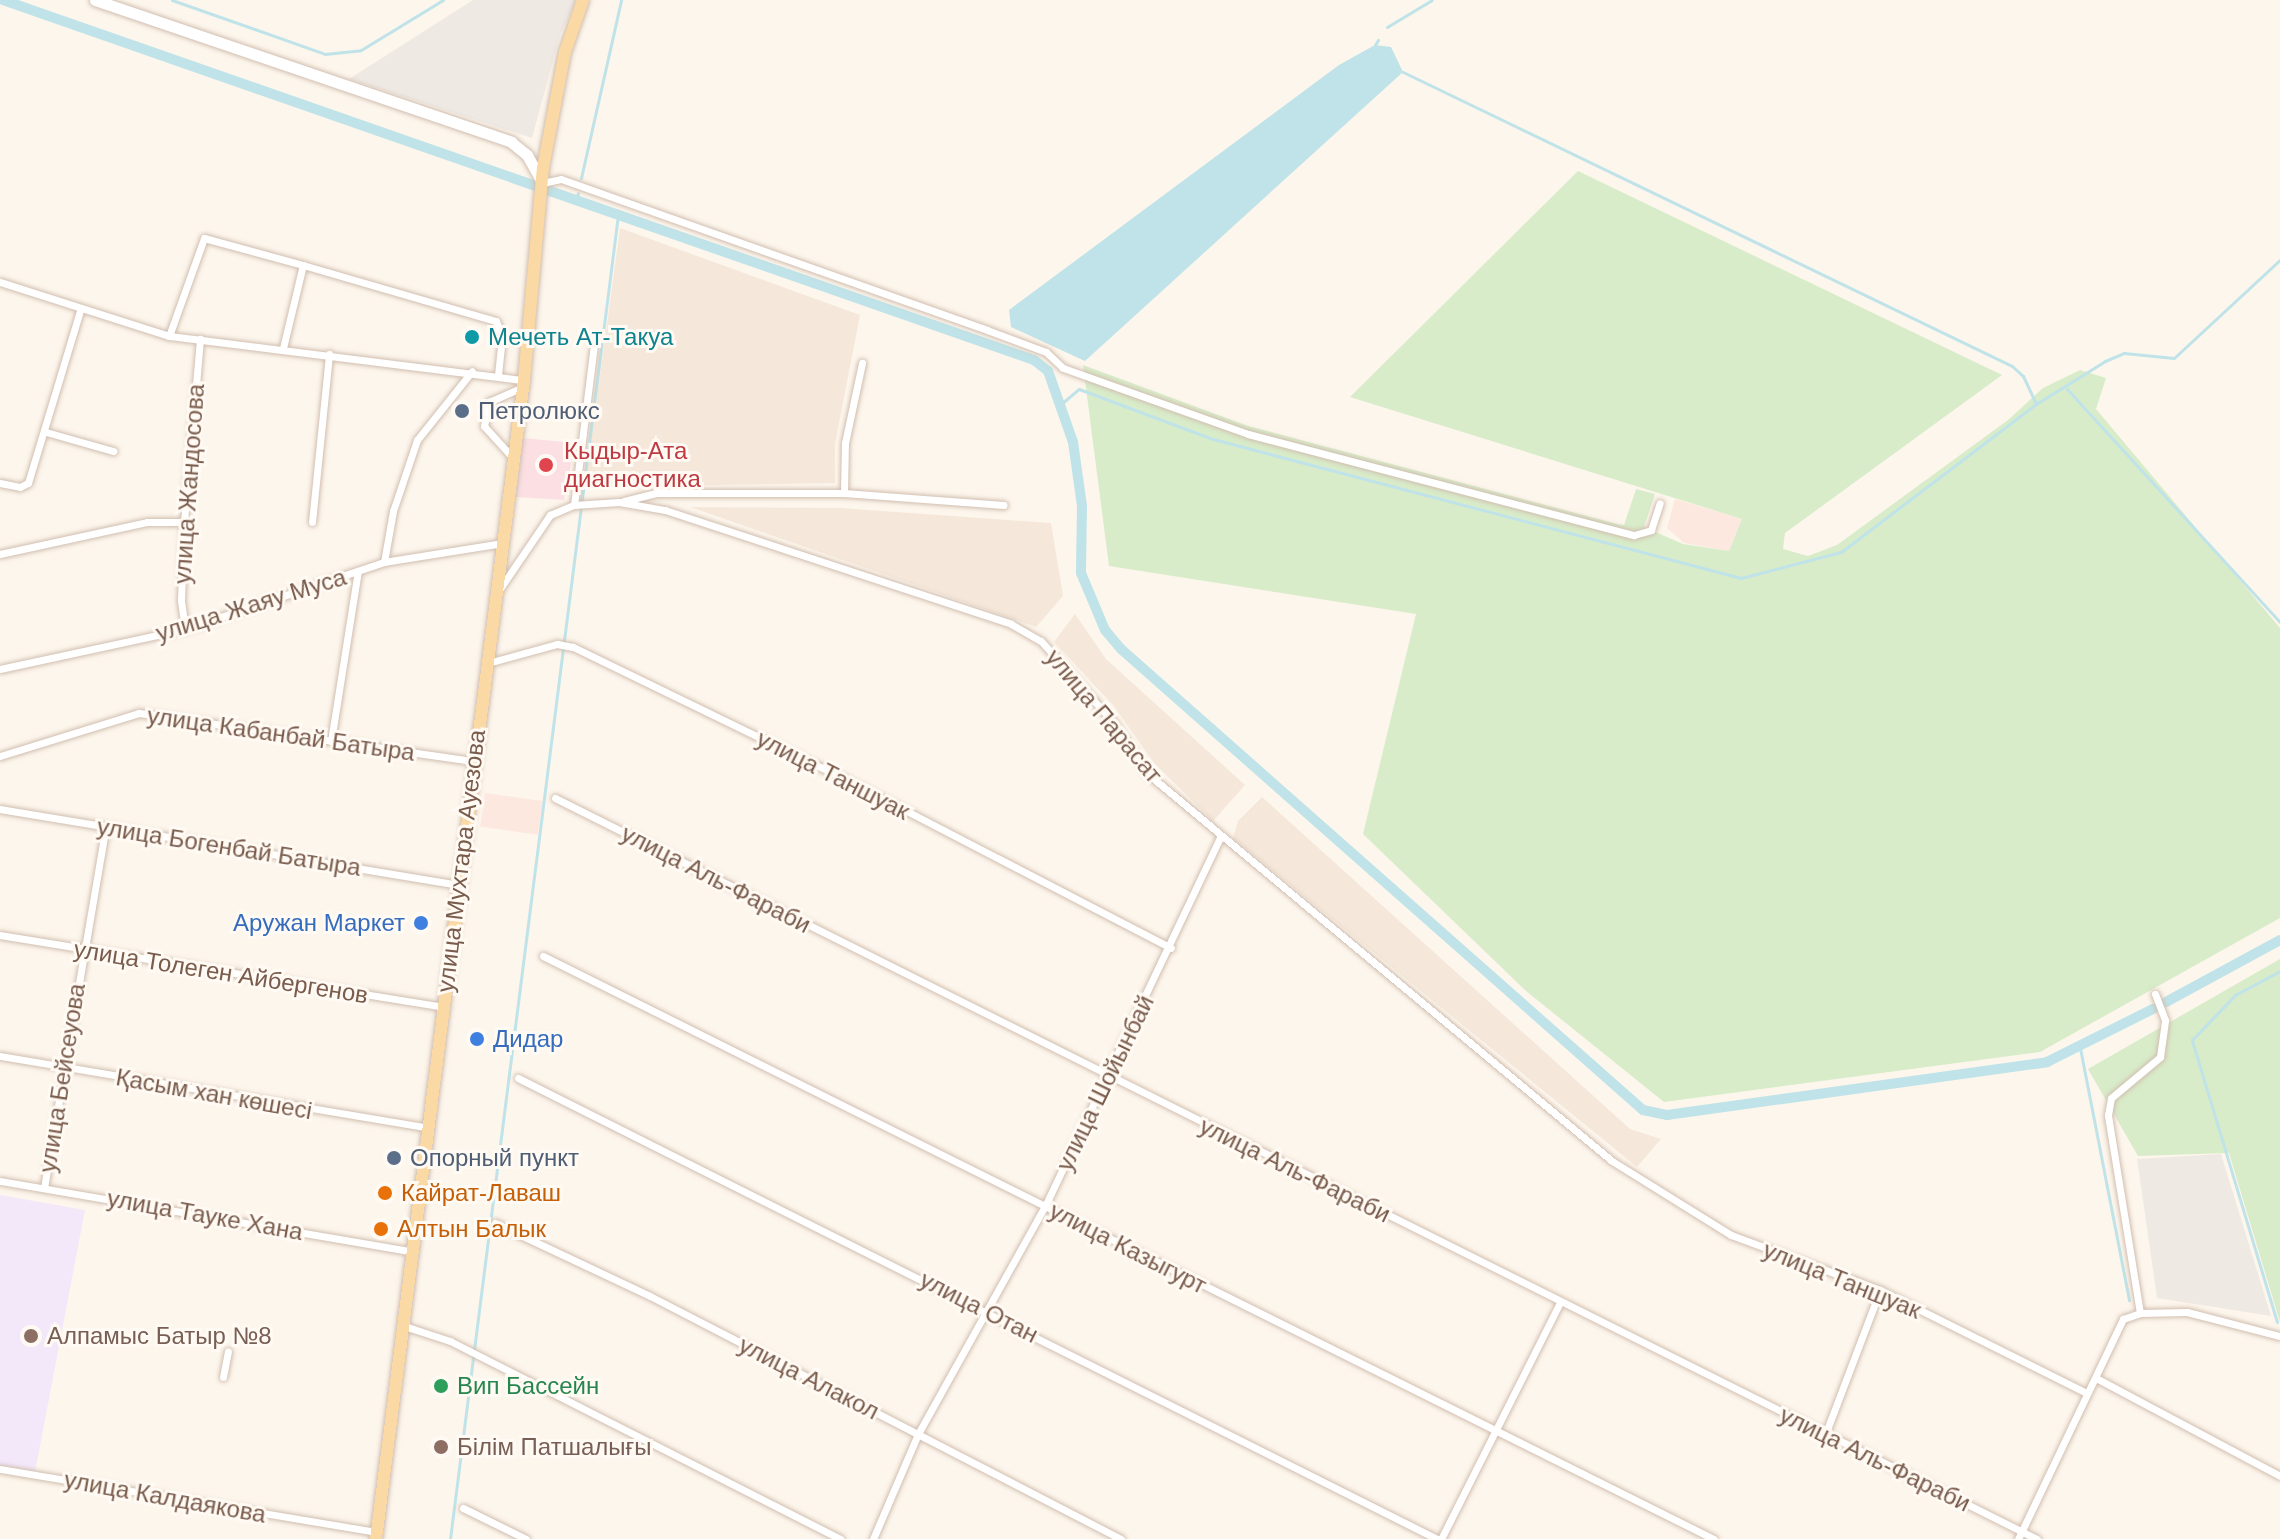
<!DOCTYPE html>
<meta charset="utf-8">
<style>
body{margin:0}
#map{position:relative;width:2280px;height:1539px;overflow:hidden;background:#fdf6ec;font-family:Arial,sans-serif}
div>[style]{position:absolute}
.residential>*{inset:0;background:#f5e8da}
.commercial>*{inset:0;background:#fde8e0;transform-origin:0 0}
.industrial>*{inset:0;background:#efe9e4}
.education>*{inset:0;background:#f3e8fa}
.medical>*{inset:0;background:#fbdfe3}
.green>*{inset:0;background:#d8ecc9}
.water>*{inset:0;background:#bfe3e8}
.stream>*{height:3px;margin:-1.5px;padding:0 1.5px;transform-origin:1.5px;border-radius:1.5px;background:#bfe3e8}
.canal>*{height:10px;margin:-5px;padding:0 5px;transform-origin:5px;border-radius:5px;background:#bfe3e8}
.roads{filter:drop-shadow(0 0 2px #d1beb0) drop-shadow(0 0 2px #d1beb0)}
.street>*{height:7px;margin:-3.5px;padding:0 3.5px;transform-origin:3.5px;border-radius:3.5px;background:#fff}
.secondary>*{height:11px;margin:-5.5px;padding:0 5.5px;transform-origin:5.5px;border-radius:5.5px;background:#fff}
.primary>*{height:12px;margin:-6px;padding:0 6px;transform-origin:6px;border-radius:6px;background:#fbd9a5}
.dots>*{width:22px;height:22px;translate:-50% -50%;box-sizing:border-box;border:4px solid #fffaf3;border-radius:50%}
span{translate:-50% -50%;white-space:nowrap;text-align:center;line-height:1.15;-webkit-text-stroke:6px #fffaf3;paint-order:stroke}
.culture-label{font-size:24px;color:#0d838f}
.left{translate:0 -50%;text-align:left}
.service-label{font-size:24px;color:#4e5e75}
.health-label{font-size:24px;color:#be3a42}
.street-label{font-size:24px;color:#7a5c4d}
.shop-label{font-size:24px;color:#366cbe}
.right{translate:-100% -50%;text-align:right}
.food-label{font-size:24px;color:#c56008}
.education-label{font-size:24px;color:#785e54}
.leisure-label{font-size:24px;color:#27864d}
</style>
<div id="map">
<div class="residential">
<div style="clip-path:polygon(620px 228px,860px 315px,835px 444px,835px 483px,585px 487px)"></div>
<div style="clip-path:polygon(690px 507px,841px 508px,1051px 523px,1063px 596px,1036px 627px)"></div>
<div style="clip-path:polygon(1075px 614px,1106px 659px,1245px 785px,1213px 821px,1154px 763px,1113px 705px,1054px 642px)"></div>
<div style="clip-path:polygon(1262px 797px,1630px 1129px,1661px 1139px,1637px 1167px,1233px 838px,1238px 821px)"></div>
</div>
<div class="commercial">
<div style="clip-path:polygon(1675px 499px,1742px 519px,1729px 551px,1684px 543px,1667px 528px)"></div>
<div style="left:485px;top:793px;width:58px;height:34px;rotate:8deg"></div>
</div>
<div class="industrial">
<div style="clip-path:polygon(473px 0,576px 0,560px 35px,532px 138px,349px 79px)"></div>
<div style="clip-path:polygon(2221px 1154px,2271px 1316px,2157px 1298px,2137px 1159px)"></div>
</div>
<div class="education">
<div style="clip-path:polygon(0 1195px,85px 1210px,35px 1472px,0 1466px)"></div>
</div>
<div class="medical">
<div style="clip-path:polygon(523px 438px,575px 443px,564px 500px,516px 497px)"></div>
</div>
<div class="green">
<div style="clip-path:polygon(1578px 171px,2002px 375px,1785px 533px,1783px 549px,1808px 556px,1837px 545px,2008px 420px,2043px 388px,2080px 370px,2106px 378px,2096px 409px,2280px 628px,2280px 918px,2040px 1052px,1664px 1102px,1526px 991px,1363px 834px,1416px 614px,1109px 566px,1083px 365px,1248px 426px,1617px 524px,1624px 525px,1636px 489px,1655px 494px,1644px 527px,1683px 544px,1729px 551px,1742px 519px,1350px 397px)"></div>
<div style="clip-path:polygon(2280px 959px,2280px 1322px,2229px 1153px,2138px 1156px,2088px 1069px)"></div>
</div>
<div class="water">
<div style="clip-path:polygon(1375px 45px,1391px 47px,1403px 72px,1085px 361px,1011px 327px,1009px 310px,1339px 65px)"></div>
</div>
<div class="stream">
<div style="left:172px;top:0;width:162px;rotate:19.4deg"></div>
<div style="left:325px;top:54px;width:36px;rotate:-6deg"></div>
<div style="left:361px;top:50px;width:96px;rotate:-31.4deg"></div>
<div style="left:1387px;top:27px;width:52px;rotate:-31deg"></div>
<div style="left:1375px;top:45px;width:6px;rotate:-59deg"></div>
<div style="left:1403px;top:72px;width:676px;rotate:25.77deg"></div>
<div style="left:2012px;top:366px;width:15px;rotate:42deg"></div>
<div style="left:2023px;top:376px;width:31px;rotate:65deg"></div>
<div style="left:581px;top:178px;width:182px;rotate:-77.3deg"></div>
<div style="left:576px;top:200px;width:7px;rotate:-74deg"></div>
<div style="left:2067px;top:389px;width:316px;rotate:47.6deg"></div>
<div style="left:1061px;top:404px;width:23px;rotate:-40deg"></div>
<div style="left:1079px;top:389px;width:143px;rotate:20.5deg"></div>
<div style="left:1213px;top:439px;width:546px;rotate:14.75deg"></div>
<div style="left:1741px;top:578px;width:103px;rotate:-14.6deg"></div>
<div style="left:1841px;top:552px;width:245px;rotate:-37.2deg"></div>
<div style="left:2036px;top:404px;width:81px;rotate:-31.9deg"></div>
<div style="left:2105px;top:361px;width:21px;rotate:-23deg"></div>
<div style="left:2124px;top:353px;width:50px;rotate:5.7deg"></div>
<div style="left:2174px;top:358px;width:144px;rotate:-42.8deg"></div>
<div style="left:2080px;top:1048px;width:257px;rotate:79deg"></div>
<div style="left:2277px;top:1322px;width:295px;rotate:-106.8deg"></div>
<div style="left:2192px;top:1040px;width:62px;rotate:-46.3deg"></div>
<div style="left:2235px;top:995px;width:51px;rotate:-28.1deg"></div>
<div style="left:450px;top:1539px;width:1336px;rotate:-82.77deg"></div>
</div>
<div class="canal">
<div style="left:3px;top:0;width:1092px;rotate:19.25deg"></div>
<div style="left:1034px;top:360px;width:18px;rotate:38deg"></div>
<div style="left:1048px;top:371px;width:75px;rotate:70.6deg"></div>
<div style="left:1073px;top:442px;width:65px;rotate:82deg"></div>
<div style="left:1082px;top:506px;width:67px;rotate:90.9deg"></div>
<div style="left:1081px;top:573px;width:62px;rotate:67.2deg"></div>
<div style="left:1105px;top:630px;width:25px;rotate:50deg"></div>
<div style="left:1121px;top:649px;width:696px;rotate:41.45deg"></div>
<div style="left:1643px;top:1110px;width:25px;rotate:12deg"></div>
<div style="left:1667px;top:1115px;width:384px;rotate:-7.9deg"></div>
<div style="left:2047px;top:1062px;width:119px;rotate:-26.6deg"></div>
<div style="left:2166px;top:1002px;width:130px;rotate:-28.5deg"></div>
</div>
<div class="roads">
<div class="street">
<div style="left:542px;top:183px;width:19px;rotate:-12deg"></div>
<div style="left:561px;top:179px;width:452px;rotate:19.5deg"></div>
<div style="left:987px;top:330px;width:63px;rotate:20.4deg"></div>
<div style="left:1046px;top:352px;width:23px;rotate:43deg"></div>
<div style="left:1063px;top:368px;width:196px;rotate:19.6deg"></div>
<div style="left:1248px;top:434px;width:399px;rotate:14.7deg"></div>
<div style="left:1634px;top:535px;width:18px;rotate:-16deg"></div>
<div style="left:1651px;top:530px;width:28px;rotate:-72deg"></div>
<div style="left:0;top:282px;width:177px;rotate:17.7deg"></div>
<div style="left:169px;top:336px;width:358px;rotate:7.1deg"></div>
<div style="left:169px;top:336px;width:104px;rotate:-70.3deg"></div>
<div style="left:204px;top:238px;width:103px;rotate:15.3deg"></div>
<div style="left:283px;top:348px;width:85px;rotate:-76.5deg"></div>
<div style="left:303px;top:265px;width:201px;rotate:16.2deg"></div>
<div style="left:496px;top:321px;width:17px;rotate:69deg"></div>
<div style="left:502px;top:337px;width:37px;rotate:96deg"></div>
<div style="left:46px;top:432px;width:70px;rotate:15.8deg"></div>
<div style="left:513px;top:458px;width:43px;rotate:-132.2deg"></div>
<div style="left:484px;top:426px;width:25px;rotate:-78deg"></div>
<div style="left:489px;top:402px;width:36px;rotate:-24deg"></div>
<div style="left:0;top:483px;width:20px;rotate:11deg"></div>
<div style="left:20px;top:487px;width:9px;rotate:-27deg"></div>
<div style="left:28px;top:483px;width:183px;rotate:-73.2deg"></div>
<div style="left:844px;top:493px;width:50px;rotate:-88.9deg"></div>
<div style="left:845px;top:443px;width:82px;rotate:-78deg"></div>
<div style="left:624px;top:501px;width:33px;rotate:-14deg"></div>
<div style="left:656px;top:493px;width:188px"></div>
<div style="left:844px;top:493px;width:160px;rotate:4.3deg"></div>
<div style="left:574px;top:505px;width:161px;rotate:-82.9deg"></div>
<div style="left:312px;top:522px;width:169px;rotate:-84.2deg"></div>
<div style="left:0;top:554px;width:150px;rotate:-12.3deg"></div>
<div style="left:147px;top:522px;width:37px"></div>
<div style="left:384px;top:562px;width:52px;rotate:-80deg"></div>
<div style="left:393px;top:511px;width:75px;rotate:-71.3deg"></div>
<div style="left:417px;top:440px;width:88px;rotate:-51.4deg"></div>
<div style="left:499px;top:590px;width:91px;rotate:-55.8deg"></div>
<div style="left:550px;top:515px;width:26px;rotate:-23deg"></div>
<div style="left:574px;top:505px;width:45px;rotate:-3.8deg"></div>
<div style="left:619px;top:502px;width:47px;rotate:9.9deg"></div>
<div style="left:665px;top:510px;width:364px;rotate:18.2deg"></div>
<div style="left:1011px;top:624px;width:34px;rotate:30deg"></div>
<div style="left:1041px;top:641px;width:108px;rotate:48.4deg"></div>
<div style="left:1113px;top:722px;width:63px;rotate:56.1deg"></div>
<div style="left:1148px;top:774px;width:604px;rotate:39.83deg"></div>
<div style="left:1612px;top:1161px;width:140px;rotate:31.9deg"></div>
<div style="left:1731px;top:1235px;width:159px;rotate:20.3deg"></div>
<div style="left:1880px;top:1290px;width:231px;rotate:26.5deg"></div>
<div style="left:185px;top:629px;width:29px;rotate:-98deg"></div>
<div style="left:181px;top:600px;width:78px;rotate:-87.8deg"></div>
<div style="left:184px;top:522px;width:184px;rotate:-85deg"></div>
<div style="left:488px;top:663px;width:72px;rotate:-15.4deg"></div>
<div style="left:557px;top:644px;width:16px;rotate:11deg"></div>
<div style="left:573px;top:647px;width:302px;rotate:25.9deg"></div>
<div style="left:845px;top:779px;width:367px;rotate:27.4deg"></div>
<div style="left:0;top:669px;width:189px;rotate:-12.2deg"></div>
<div style="left:185px;top:629px;width:210px;rotate:-18.6deg"></div>
<div style="left:384px;top:562px;width:120px;rotate:-9.1deg"></div>
<div style="left:331px;top:741px;width:172px;rotate:-81deg"></div>
<div style="left:0;top:756px;width:145px;rotate:-17.2deg"></div>
<div style="left:139px;top:713px;width:337px;rotate:8.2deg"></div>
<div style="left:555px;top:798px;width:1657px;rotate:26.57deg"></div>
<div style="left:0;top:809px;width:465px;rotate:9.4deg"></div>
<div style="left:0;top:935px;width:449px;rotate:9.2deg"></div>
<div style="left:543px;top:956px;width:1308px;rotate:26.47deg"></div>
<div style="left:0;top:1056px;width:435px;rotate:9.5deg"></div>
<div style="left:518px;top:1078px;width:1028px;rotate:26.64deg"></div>
<div style="left:0;top:1181px;width:416px;rotate:9.7deg"></div>
<div style="left:44px;top:1188px;width:366px;rotate:-80.3deg"></div>
<div style="left:495px;top:1223px;width:171px;rotate:25.2deg"></div>
<div style="left:650px;top:1296px;width:530px;rotate:27.29deg"></div>
<div style="left:2140px;top:1313px;width:201px;rotate:-99.2deg"></div>
<div style="left:2108px;top:1115px;width:17px;rotate:-80deg"></div>
<div style="left:2111px;top:1098px;width:64px;rotate:-39.9deg"></div>
<div style="left:2160px;top:1057px;width:37px;rotate:-82deg"></div>
<div style="left:2165px;top:1020px;width:28px;rotate:-111deg"></div>
<div style="left:401px;top:1325px;width:52px;rotate:18.1deg"></div>
<div style="left:450px;top:1341px;width:438px;rotate:26.9deg"></div>
<div style="left:223px;top:1377px;width:26px;rotate:-79deg"></div>
<div style="left:2096px;top:1378px;width:208px;rotate:28deg"></div>
<div style="left:1825px;top:1435px;width:155px;rotate:-69.2deg"></div>
<div style="left:0;top:1469px;width:382px;rotate:9.5deg"></div>
<div style="left:463px;top:1508px;width:70px;rotate:26.2deg"></div>
<div style="left:873px;top:1539px;width:114px;rotate:-66.8deg"></div>
<div style="left:918px;top:1434px;width:261px;rotate:-60.9deg"></div>
<div style="left:1045px;top:1206px;width:407px;rotate:-64.6deg"></div>
<div style="left:1441px;top:1539px;width:265px;rotate:-63.3deg"></div>
<div style="left:2018px;top:1539px;width:244px;rotate:-64.5deg"></div>
<div style="left:2123px;top:1319px;width:18px;rotate:-19deg"></div>
<div style="left:2140px;top:1313px;width:47px;rotate:-1.2deg"></div>
<div style="left:2187px;top:1312px;width:96px;rotate:14.5deg"></div>
</div>
<div class="secondary">
<div style="left:95px;top:0;width:440px;rotate:18.8deg"></div>
<div style="left:511px;top:142px;width:21px;rotate:39deg"></div>
<div style="left:527px;top:155px;width:31px;rotate:61deg"></div>
</div>
<div class="primary">
<div style="left:376px;top:1539px;width:1168px;rotate:-82.72deg"></div>
<div style="left:524px;top:380px;width:213px;rotate:-84.9deg"></div>
<div style="left:543px;top:168px;width:118px;rotate:-79.3deg"></div>
<div style="left:565px;top:52px;width:55px;rotate:-70.9deg"></div>
</div>
</div>
<div class="dots">
<div style="left:472px;top:337px;background:#0f9aa8"></div>
<div style="left:462px;top:411px;background:#5c6f8a"></div>
<div style="left:546px;top:465px;background:#e0444e"></div>
<div style="left:421px;top:923px;background:#3f7fe0"></div>
<div style="left:477px;top:1039px;background:#3f7fe0"></div>
<div style="left:394px;top:1158px;background:#5c6f8a"></div>
<div style="left:385px;top:1193px;background:#e8710a"></div>
<div style="left:381px;top:1229px;background:#e8710a"></div>
<div style="left:31px;top:1336px;background:#8d6e63"></div>
<div style="left:441px;top:1386px;background:#2e9e5b"></div>
<div style="left:441px;top:1447px;background:#8d6e63"></div>
</div>
<div class="culture-label">
<span class="left" style="left:488px;top:337px">Мечеть Ат-Такуа</span>
</div>
<div class="service-label">
<span class="left" style="left:478px;top:411px">Петролюкс</span>
<span class="left" style="left:410px;top:1158px">Опорный пункт</span>
</div>
<div class="health-label">
<span class="left" style="left:564px;top:465px">Кыдыр-Ата<br>диагностика</span>
</div>
<div class="street-label">
<span style="left:189px;top:484px;rotate:-86deg">улица Жандосова</span>
<span style="left:251px;top:605px;rotate:-17deg">улица Жаяу Муса</span>
<span style="left:1104px;top:716px;rotate:50deg">улица Парасат</span>
<span style="left:281px;top:734px;rotate:8deg">улица Кабанбай Батыра</span>
<span style="left:833px;top:775px;rotate:27deg">улица Таншуак</span>
<span style="left:229px;top:847px;rotate:9deg">улица Богенбай Батыра</span>
<span style="left:461px;top:861px;rotate:-83deg">улица Мухтара Ауезова</span>
<span style="left:716px;top:879px;rotate:27deg">улица Аль-Фараби</span>
<span style="left:221px;top:972px;rotate:9deg">улица Толеген Айбергенов</span>
<span style="left:62px;top:1078px;rotate:-81deg">улица Бейсеуова</span>
<span style="left:1105px;top:1083px;rotate:-64deg">улица Шойынбай</span>
<span style="left:214px;top:1094px;rotate:10deg">Қасым хан көшесі</span>
<span style="left:1295px;top:1170px;rotate:26deg">улица Аль-Фараби</span>
<span style="left:205px;top:1215px;rotate:10deg">улица Тауке Хана</span>
<span style="left:1128px;top:1248px;rotate:27deg">улица Казыгурт</span>
<span style="left:1842px;top:1280px;rotate:22deg">улица Таншуак</span>
<span style="left:979px;top:1307px;rotate:27deg">улица Отан</span>
<span style="left:809px;top:1378px;rotate:27deg">улица Алакол</span>
<span style="left:1875px;top:1459px;rotate:26deg">улица Аль-Фараби</span>
<span style="left:165px;top:1497px;rotate:10deg">улица Калдаякова</span>
</div>
<div class="shop-label">
<span class="right" style="left:405px;top:923px">Аружан Маркет</span>
<span class="left" style="left:493px;top:1039px">Дидар</span>
</div>
<div class="food-label">
<span class="left" style="left:401px;top:1193px">Кайрат-Лаваш</span>
<span class="left" style="left:397px;top:1229px">Алтын Балык</span>
</div>
<div class="education-label">
<span class="left" style="left:47px;top:1336px">Алпамыс Батыр №8</span>
<span class="left" style="left:457px;top:1447px">Білім Патшалығы</span>
</div>
<div class="leisure-label">
<span class="left" style="left:457px;top:1386px">Вип Бассейн</span>
</div>
</div>
